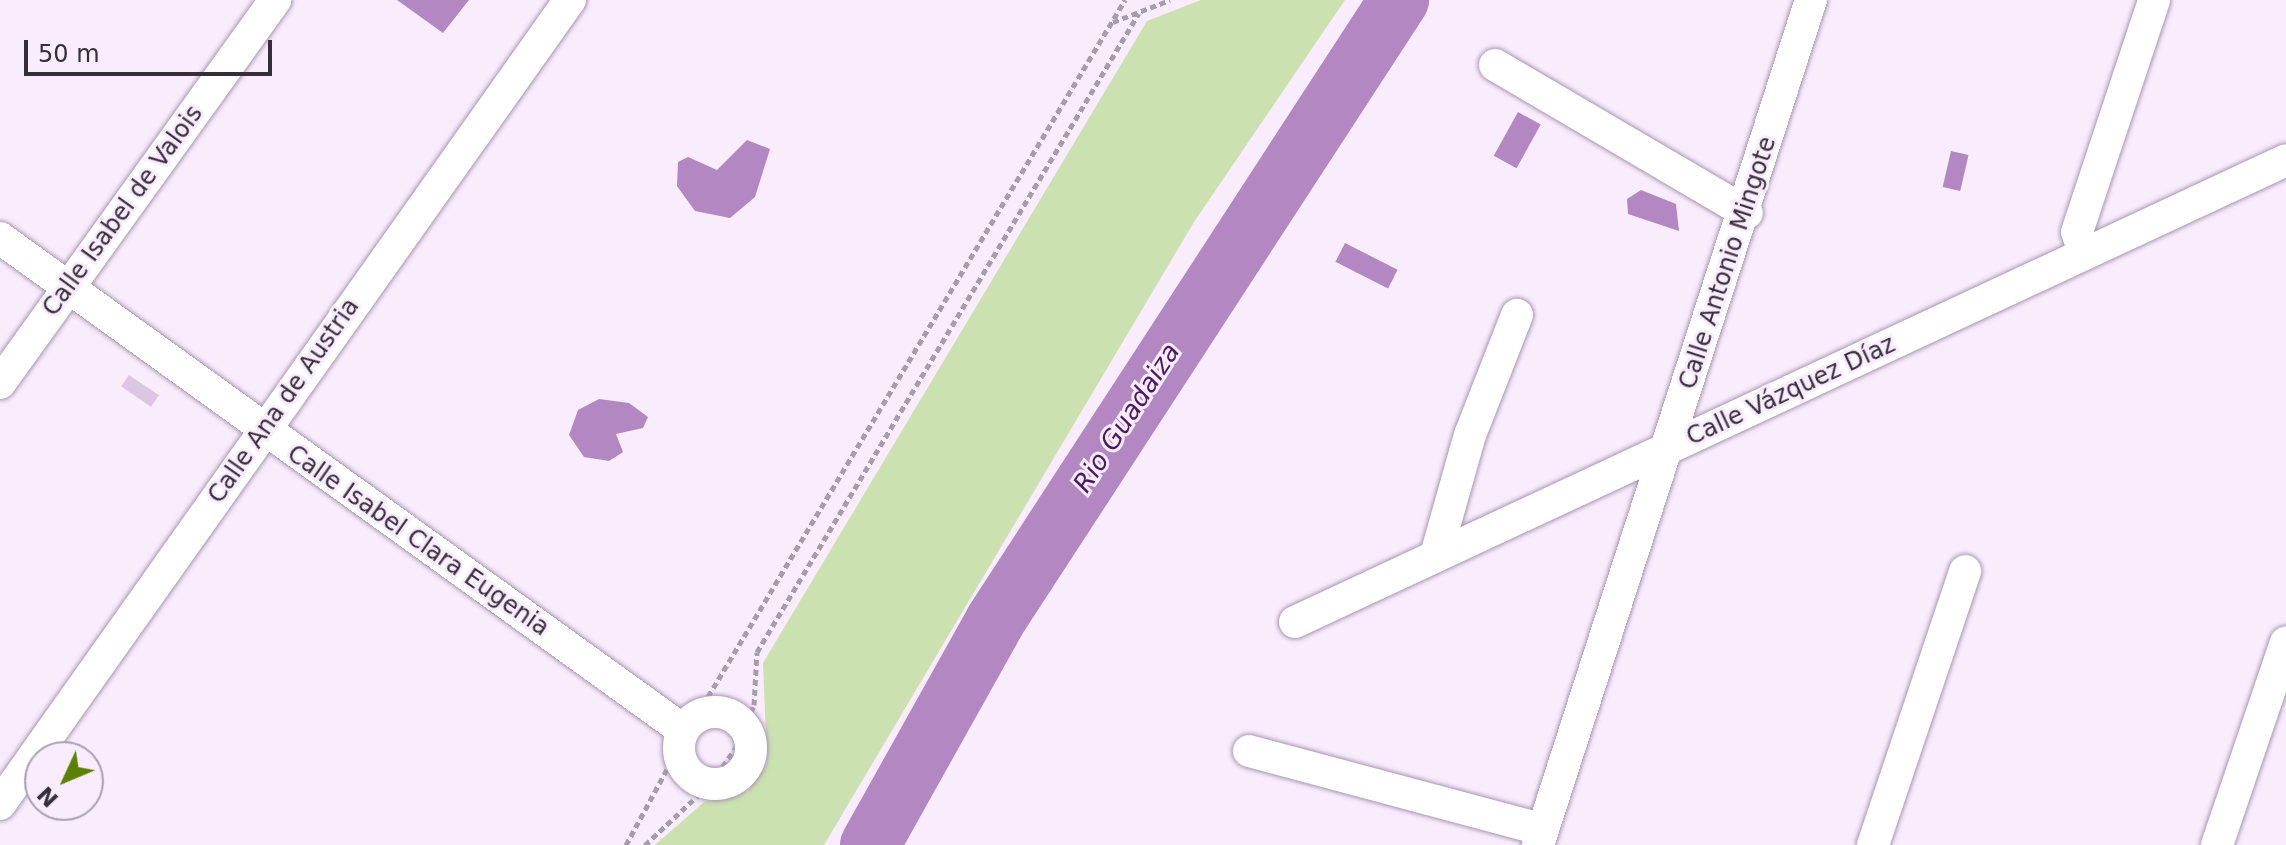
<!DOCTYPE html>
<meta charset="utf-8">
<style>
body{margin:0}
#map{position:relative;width:2286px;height:845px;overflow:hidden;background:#f8ecfd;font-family:"DejaVu Sans",sans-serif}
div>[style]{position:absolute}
.green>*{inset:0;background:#cbe1b0}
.water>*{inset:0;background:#b287c2;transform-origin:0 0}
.river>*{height:60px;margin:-30px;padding:0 30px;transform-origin:30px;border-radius:30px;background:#b287c2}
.building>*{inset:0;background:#dbc7e2;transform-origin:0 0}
.path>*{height:5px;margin-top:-2.5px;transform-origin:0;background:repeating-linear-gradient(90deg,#a69caa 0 6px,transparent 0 10px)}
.roads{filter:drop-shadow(0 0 2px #a996b0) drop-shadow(0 0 2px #a996b0)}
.minor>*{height:32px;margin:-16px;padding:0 16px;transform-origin:16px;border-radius:16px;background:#fff}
.minor>.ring{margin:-16px;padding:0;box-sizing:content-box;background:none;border:32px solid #fff;border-radius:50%}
span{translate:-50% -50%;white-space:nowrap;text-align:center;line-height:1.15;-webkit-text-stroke:6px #f8ecfd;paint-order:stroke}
.street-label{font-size:24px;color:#362f3a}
.water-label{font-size:26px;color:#4d1860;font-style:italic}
.north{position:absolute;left:24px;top:741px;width:80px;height:80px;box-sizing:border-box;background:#f8ecfd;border:2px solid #aaa0af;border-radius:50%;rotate:226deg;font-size:22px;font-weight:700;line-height:32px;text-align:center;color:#362f3a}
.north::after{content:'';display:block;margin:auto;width:28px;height:36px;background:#5a8101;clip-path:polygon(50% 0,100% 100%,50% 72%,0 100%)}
.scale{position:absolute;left:24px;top:40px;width:248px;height:36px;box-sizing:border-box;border:4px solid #362f3a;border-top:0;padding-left:10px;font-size:24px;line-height:28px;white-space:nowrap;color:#362f3a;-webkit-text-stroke:6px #f8ecfd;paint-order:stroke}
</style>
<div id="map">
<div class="green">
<div style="clip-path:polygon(1201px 0,1345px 0,1194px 222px,824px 845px,655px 845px,704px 802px,748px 791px,767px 763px,763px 663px,1147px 21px)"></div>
</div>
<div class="water">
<div style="clip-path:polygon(397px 0,469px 0,443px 33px)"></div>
<div style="left:1518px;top:112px;width:26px;height:50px;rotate:29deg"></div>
<div style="clip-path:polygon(747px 140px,770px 149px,755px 197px,730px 218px,695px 211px,677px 186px,678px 162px,688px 157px,717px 170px)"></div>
<div style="left:1951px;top:151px;width:18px;height:37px;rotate:13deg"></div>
<div style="clip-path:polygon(1641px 190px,1676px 204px,1679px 231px,1628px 214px,1627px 199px)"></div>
<div style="left:1345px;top:243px;width:59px;height:21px;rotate:27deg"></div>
<div style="clip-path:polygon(599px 399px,629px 403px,648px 417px,643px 428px,616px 434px,623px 452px,609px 461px,584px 457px,569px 435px,578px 410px)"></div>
</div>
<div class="river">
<div style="left:870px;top:845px;width:257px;rotate:-60.8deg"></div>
<div style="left:995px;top:621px;width:741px;rotate:-56.95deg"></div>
</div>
<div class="building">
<div style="left:129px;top:375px;width:36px;height:14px;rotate:34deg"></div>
</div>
<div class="path">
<div style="left:1113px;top:22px;width:61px;rotate:-21.1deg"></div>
<div style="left:703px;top:705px;width:822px;rotate:-59.1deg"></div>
<div style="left:626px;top:845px;width:97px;rotate:-61.6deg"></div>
<div style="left:645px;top:845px;width:91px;rotate:-43.2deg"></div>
<div style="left:711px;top:783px;width:42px;rotate:-54.8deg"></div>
<div style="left:735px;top:749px;width:48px;rotate:-66.6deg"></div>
<div style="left:754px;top:705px;width:53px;rotate:-86.8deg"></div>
<div style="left:757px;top:652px;width:744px;rotate:-59.13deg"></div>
</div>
<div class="roads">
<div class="minor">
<div style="left:1495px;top:65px;width:292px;rotate:30.4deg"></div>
<div style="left:0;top:238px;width:842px;rotate:35.77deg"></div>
<div style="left:2084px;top:252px;width:21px;rotate:-109deg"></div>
<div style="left:2077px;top:232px;width:244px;rotate:-71.6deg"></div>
<div style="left:0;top:383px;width:472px;rotate:-54.3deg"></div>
<div style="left:1436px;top:555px;width:125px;rotate:-74.2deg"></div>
<div style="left:1470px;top:435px;width:129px;rotate:-68.6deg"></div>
<div style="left:1295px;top:622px;width:1093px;rotate:-24.99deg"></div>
<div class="ring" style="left:679px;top:712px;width:40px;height:40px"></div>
<div style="left:1249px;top:751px;width:304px;rotate:15deg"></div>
<div style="left:0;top:804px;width:986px;rotate:-54.67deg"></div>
<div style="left:1538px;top:845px;width:888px;rotate:-72.1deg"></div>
<div style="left:1873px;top:845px;width:289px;rotate:-71.4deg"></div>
<div style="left:2217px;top:845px;width:214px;rotate:-71.2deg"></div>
</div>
</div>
<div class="street-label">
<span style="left:123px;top:211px;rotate:-54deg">Calle Isabel de Valois</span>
<span style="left:1728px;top:263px;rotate:-72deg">Calle Antonio Mingote</span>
<span style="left:1791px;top:391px;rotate:-25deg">Calle Vázquez Díaz</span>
<span style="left:284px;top:401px;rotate:-55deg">Calle Ana de Austria</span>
<span style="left:418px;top:541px;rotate:35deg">Calle Isabel Clara Eugenia</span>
</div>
<div class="water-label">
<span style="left:1127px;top:418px;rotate:-57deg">Rio Guadaiza</span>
</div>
<div class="north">N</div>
<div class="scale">50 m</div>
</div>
